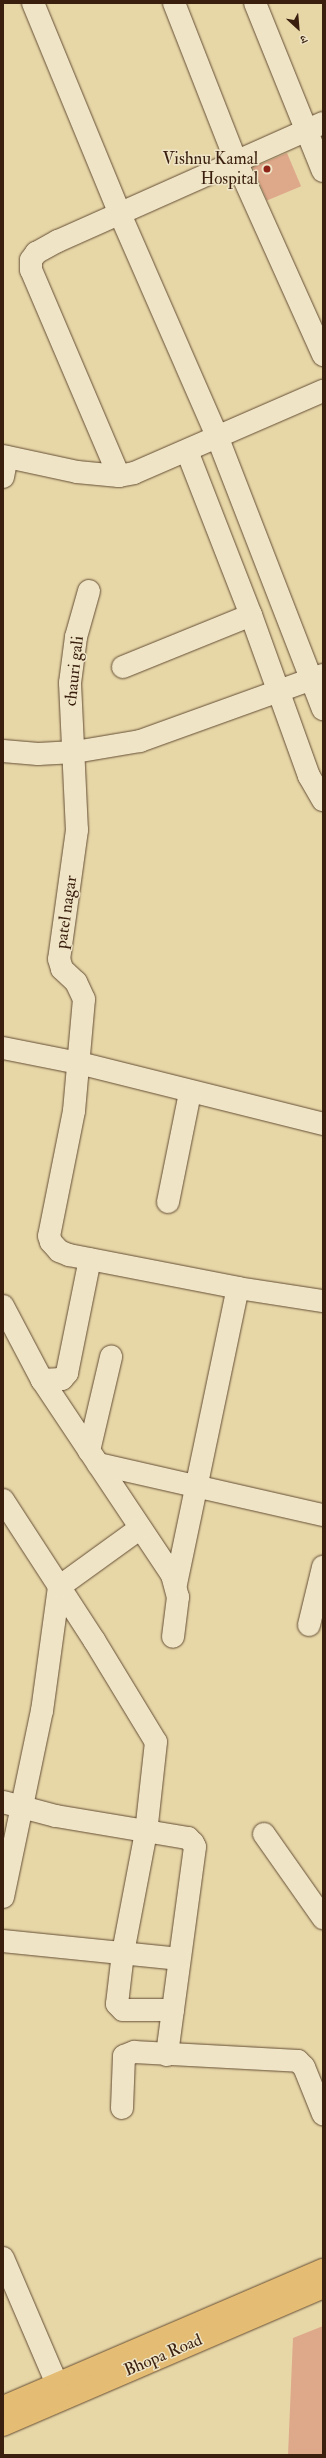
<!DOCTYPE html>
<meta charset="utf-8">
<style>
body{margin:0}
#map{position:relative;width:326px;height:2458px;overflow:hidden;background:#e7d7a7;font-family:"IM FELL Double Pica","Noto Serif Devanagari",serif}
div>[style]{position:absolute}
.building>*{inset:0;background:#dea88a;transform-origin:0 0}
.roads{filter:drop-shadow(0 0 1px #654d35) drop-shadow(0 0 1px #654d35)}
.minor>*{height:22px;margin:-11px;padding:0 11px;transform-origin:11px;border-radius:11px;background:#efe5c6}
.major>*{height:22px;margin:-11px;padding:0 11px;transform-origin:11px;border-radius:11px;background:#e4bc74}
.dots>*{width:11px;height:11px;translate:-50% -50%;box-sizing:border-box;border:2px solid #efe5c6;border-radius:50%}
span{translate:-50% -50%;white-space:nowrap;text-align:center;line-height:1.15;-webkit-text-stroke:3px #efe5c6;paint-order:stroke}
.poi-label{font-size:17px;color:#3a1f0f}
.right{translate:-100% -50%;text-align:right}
.street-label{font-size:17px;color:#3a1f0f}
.frame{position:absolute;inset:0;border:4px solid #3a1f0f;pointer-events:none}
.north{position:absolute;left:278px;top:8px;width:40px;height:40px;-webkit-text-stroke:3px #efe5c6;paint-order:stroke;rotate:154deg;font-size:11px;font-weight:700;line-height:16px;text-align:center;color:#3a1f0f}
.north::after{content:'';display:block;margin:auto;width:14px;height:18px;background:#3a1f0f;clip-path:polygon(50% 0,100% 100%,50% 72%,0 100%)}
</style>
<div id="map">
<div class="building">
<div style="left:287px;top:153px;width:36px;height:37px;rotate:67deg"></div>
<div style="clip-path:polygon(323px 2326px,323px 2455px,288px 2455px,293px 2338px)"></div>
</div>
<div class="roads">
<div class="minor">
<div style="left:33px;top:3px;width:228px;rotate:67.6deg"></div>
<div style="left:120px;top:214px;width:242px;rotate:66.4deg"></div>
<div style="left:217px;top:436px;width:293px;rotate:68.8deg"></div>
<div style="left:174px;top:3px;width:170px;rotate:68.6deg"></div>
<div style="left:236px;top:161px;width:213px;rotate:65.8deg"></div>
<div style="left:255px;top:3px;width:181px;rotate:68deg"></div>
<div style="left:187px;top:451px;width:176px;rotate:68.7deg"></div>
<div style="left:251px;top:615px;width:171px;rotate:70.2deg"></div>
<div style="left:309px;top:776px;width:28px;rotate:60deg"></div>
<div style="left:3px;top:456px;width:76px;rotate:12.2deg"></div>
<div style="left:77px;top:472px;width:42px;rotate:5.4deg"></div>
<div style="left:119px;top:476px;width:15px;rotate:-11deg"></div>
<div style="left:134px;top:473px;width:206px;rotate:-23.5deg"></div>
<div style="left:119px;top:476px;width:224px;rotate:-113.1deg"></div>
<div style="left:31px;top:270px;width:10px;rotate:-90deg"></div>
<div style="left:31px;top:260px;width:9px;rotate:-54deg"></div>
<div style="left:36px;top:253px;width:25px;rotate:-29deg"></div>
<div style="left:58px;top:241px;width:290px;rotate:-24deg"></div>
<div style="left:3px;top:477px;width:20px;rotate:-79deg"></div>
<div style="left:89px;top:591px;width:48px;rotate:105.8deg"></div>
<div style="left:76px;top:637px;width:46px;rotate:97.4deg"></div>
<div style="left:70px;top:683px;width:147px;rotate:87.3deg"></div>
<div style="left:77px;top:830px;width:130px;rotate:97.9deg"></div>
<div style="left:59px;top:959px;width:10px;rotate:73deg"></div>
<div style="left:62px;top:969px;width:19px;rotate:43deg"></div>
<div style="left:76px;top:982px;width:19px;rotate:65deg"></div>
<div style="left:84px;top:999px;width:112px;rotate:95.1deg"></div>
<div style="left:74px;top:1111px;width:127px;rotate:101.3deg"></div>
<div style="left:49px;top:1236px;width:6px;rotate:72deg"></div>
<div style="left:51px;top:1242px;width:12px;rotate:48deg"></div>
<div style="left:59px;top:1251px;width:11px;rotate:22deg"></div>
<div style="left:69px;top:1255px;width:172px;rotate:11deg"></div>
<div style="left:238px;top:1288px;width:86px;rotate:8.7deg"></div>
<div style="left:123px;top:667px;width:138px;rotate:-22.1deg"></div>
<div style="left:3px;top:751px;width:35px;rotate:5deg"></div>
<div style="left:38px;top:754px;width:37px;rotate:-3deg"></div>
<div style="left:75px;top:752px;width:66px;rotate:-9.6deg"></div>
<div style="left:140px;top:741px;width:195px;rotate:-19.8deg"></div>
<div style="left:3px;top:1048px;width:77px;rotate:11.2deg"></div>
<div style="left:79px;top:1063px;width:252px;rotate:14deg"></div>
<div style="left:168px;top:1202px;width:111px;rotate:-78.6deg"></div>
<div style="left:3px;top:1306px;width:84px;rotate:62.2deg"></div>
<div style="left:42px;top:1380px;width:234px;rotate:56.3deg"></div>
<div style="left:172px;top:1575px;width:23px;rotate:75deg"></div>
<div style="left:178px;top:1597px;width:40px;rotate:97.1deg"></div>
<div style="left:42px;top:1380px;width:20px;rotate:-3deg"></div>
<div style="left:62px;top:1379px;width:8px;rotate:-50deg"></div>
<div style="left:67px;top:1373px;width:116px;rotate:-78.6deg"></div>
<div style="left:89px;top:1451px;width:97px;rotate:-76.8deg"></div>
<div style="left:98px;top:1464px;width:231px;rotate:12.8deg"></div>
<div style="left:3px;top:1500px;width:167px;rotate:57deg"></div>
<div style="left:94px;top:1640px;width:119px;rotate:58.7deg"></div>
<div style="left:156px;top:1742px;width:91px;rotate:96.3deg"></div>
<div style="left:146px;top:1832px;width:123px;rotate:100.8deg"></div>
<div style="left:123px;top:1953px;width:51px;rotate:96.7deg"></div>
<div style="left:117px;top:2004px;width:8px;rotate:45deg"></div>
<div style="left:123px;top:2010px;width:50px"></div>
<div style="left:176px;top:1584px;width:302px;rotate:-78.2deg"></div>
<div style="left:309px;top:1625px;width:60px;rotate:-76.4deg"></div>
<div style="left:3px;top:1802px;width:55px;rotate:14.8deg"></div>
<div style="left:56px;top:1816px;width:134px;rotate:9.5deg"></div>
<div style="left:188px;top:1838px;width:7px;rotate:45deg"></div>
<div style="left:193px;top:1843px;width:4px;rotate:63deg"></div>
<div style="left:195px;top:1847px;width:210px;rotate:97.7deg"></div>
<div style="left:264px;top:1834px;width:103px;rotate:54.9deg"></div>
<div style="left:3px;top:1897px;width:190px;rotate:-78.2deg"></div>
<div style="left:42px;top:1711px;width:125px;rotate:-82.2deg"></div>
<div style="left:59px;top:1587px;width:99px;rotate:-35.9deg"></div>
<div style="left:3px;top:1941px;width:177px;rotate:5.8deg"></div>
<div style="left:122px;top:2108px;width:52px;rotate:-87.8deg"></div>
<div style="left:124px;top:2056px;width:11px;rotate:-22deg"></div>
<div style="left:134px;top:2052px;width:164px;rotate:3.1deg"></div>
<div style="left:298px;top:2061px;width:8px;rotate:45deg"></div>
<div style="left:304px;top:2067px;width:51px;rotate:68deg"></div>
<div style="left:3px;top:2258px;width:152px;rotate:66.8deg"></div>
</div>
<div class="major">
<div style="left:3px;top:2407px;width:348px;rotate:-23.2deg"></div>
<div style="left:3px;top:2425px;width:348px;rotate:-23.3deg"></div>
</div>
</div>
<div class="dots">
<div style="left:267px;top:169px;background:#8f2418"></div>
</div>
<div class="poi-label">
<span class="right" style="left:258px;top:169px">Vishnu Kamal<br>Hospital</span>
</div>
<div class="street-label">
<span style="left:74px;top:671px;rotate:-84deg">chauri gali</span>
<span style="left:66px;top:912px;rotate:-82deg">patel nagar</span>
<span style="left:163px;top:2355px;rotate:-23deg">Bhopa Road</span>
</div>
<div class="frame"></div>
<div class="north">उ</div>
</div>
